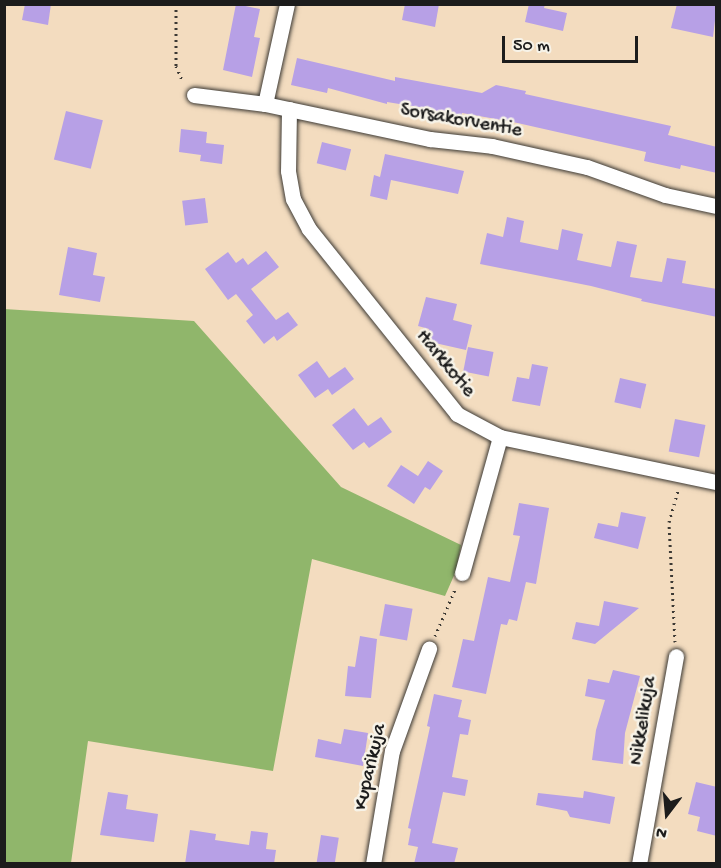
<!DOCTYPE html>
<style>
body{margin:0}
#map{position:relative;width:721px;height:868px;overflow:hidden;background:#f3dcbf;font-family:"Gochi Hand",sans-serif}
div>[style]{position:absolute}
.forest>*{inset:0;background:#90b66b}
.building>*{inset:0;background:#b7a0e6;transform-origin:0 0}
.path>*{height:3px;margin-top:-1.5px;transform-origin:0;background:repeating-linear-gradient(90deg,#3c3934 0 1.5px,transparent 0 6px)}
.roads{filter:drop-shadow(0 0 2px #3c3934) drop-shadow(0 0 2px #3c3934)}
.street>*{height:15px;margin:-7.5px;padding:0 7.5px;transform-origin:7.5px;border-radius:7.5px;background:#fff}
span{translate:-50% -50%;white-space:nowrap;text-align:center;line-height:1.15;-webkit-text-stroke:5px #f7f3e8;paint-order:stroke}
.street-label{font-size:20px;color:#1c1c1c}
.frame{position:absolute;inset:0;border:6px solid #1c1c1c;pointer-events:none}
.north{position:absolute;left:637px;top:784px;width:60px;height:60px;-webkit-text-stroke:4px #f7f3e8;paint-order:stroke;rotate:196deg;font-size:16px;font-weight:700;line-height:24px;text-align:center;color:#1c1c1c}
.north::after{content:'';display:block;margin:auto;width:21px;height:27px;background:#1c1c1c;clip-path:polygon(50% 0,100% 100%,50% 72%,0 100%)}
.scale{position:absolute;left:502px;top:36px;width:136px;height:27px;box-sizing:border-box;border:3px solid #1c1c1c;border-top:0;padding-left:8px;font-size:18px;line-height:21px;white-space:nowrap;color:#1c1c1c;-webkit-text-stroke:4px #f7f3e8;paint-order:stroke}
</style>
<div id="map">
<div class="forest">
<div style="clip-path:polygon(4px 309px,194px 321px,341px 487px,461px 545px,456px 571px,445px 596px,312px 559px,273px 771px,88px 741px,71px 863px,5px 863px)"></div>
</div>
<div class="building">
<div style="clip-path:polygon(25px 4px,51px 4px,48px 25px,22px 20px)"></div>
<div style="clip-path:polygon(236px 4px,260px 9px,254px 37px,260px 38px,252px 77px,223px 70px)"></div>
<div style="clip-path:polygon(405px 4px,439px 4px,435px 27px,402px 20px)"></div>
<div style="clip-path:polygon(529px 4px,545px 4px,544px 8px,567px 13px,563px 31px,525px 22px)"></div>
<div style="clip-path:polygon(677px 4px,717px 4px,713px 37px,671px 28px)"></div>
<div style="clip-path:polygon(297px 58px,395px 81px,395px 77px,482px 93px,496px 85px,526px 91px,525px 94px,671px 126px,668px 135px,717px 147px,717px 173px,681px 165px,680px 169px,644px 161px,646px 152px,513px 122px,462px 113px,461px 121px,423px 114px,424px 108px,387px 102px,387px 104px,328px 88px,327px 93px,291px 85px)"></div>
<div style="left:66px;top:111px;width:38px;height:50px;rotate:14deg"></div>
<div style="clip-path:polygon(181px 129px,207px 132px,206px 143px,224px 145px,222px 164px,200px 161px,201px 155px,179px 152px)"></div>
<div style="left:322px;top:142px;width:30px;height:22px;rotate:14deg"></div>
<div style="clip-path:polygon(385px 154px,464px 171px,458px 194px,391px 180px,387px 200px,370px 196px,374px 175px,380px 177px)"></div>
<div style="left:205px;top:198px;width:25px;height:23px;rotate:83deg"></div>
<div style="clip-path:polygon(507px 217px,524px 221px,520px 242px,558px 250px,562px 229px,583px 234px,577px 260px,611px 267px,617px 241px,637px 245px,630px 277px,662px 282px,667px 258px,686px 261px,682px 283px,717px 289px,717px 317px,641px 301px,642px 299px,591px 286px,480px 264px,487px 233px,503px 237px)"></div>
<div style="clip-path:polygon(68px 247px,97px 253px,93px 275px,105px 277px,100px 302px,59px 295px)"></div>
<div style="clip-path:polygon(266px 251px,279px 267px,251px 289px,276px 320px,288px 312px,298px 325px,277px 341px,274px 336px,264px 344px,246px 321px,253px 315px,236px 294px,228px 300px,205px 269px,228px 252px,236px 263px,243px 258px,248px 265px)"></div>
<div style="clip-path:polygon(426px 297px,457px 304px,453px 320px,472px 325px,466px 350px,426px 341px,429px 329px,418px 326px)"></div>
<div style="left:468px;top:347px;width:26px;height:25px;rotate:11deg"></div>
<div style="clip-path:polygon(317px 361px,329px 378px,345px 367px,354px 379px,332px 395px,328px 389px,315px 398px,298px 375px)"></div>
<div style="clip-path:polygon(532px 364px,548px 367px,540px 406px,512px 401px,517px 377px,529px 379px)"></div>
<div style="left:620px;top:378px;width:27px;height:25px;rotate:13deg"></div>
<div style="clip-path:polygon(354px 408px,368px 426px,381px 417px,392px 432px,369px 448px,364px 442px,353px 450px,332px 425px)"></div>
<div style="left:675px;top:419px;width:31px;height:33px;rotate:11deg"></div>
<div style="clip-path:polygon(428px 461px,443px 471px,430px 490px,425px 487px,414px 504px,387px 486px,401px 465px,418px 476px)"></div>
<div style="clip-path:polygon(519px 503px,549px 508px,536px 584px,526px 582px,517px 621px,509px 619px,507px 625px,501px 624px,486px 694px,452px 687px,463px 639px,474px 641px,488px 577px,510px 582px,520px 536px,513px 535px)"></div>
<div style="clip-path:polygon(621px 512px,646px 517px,638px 549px,594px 538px,598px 523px,618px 527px)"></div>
<div style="clip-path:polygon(604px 601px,639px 608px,595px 644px,572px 639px,576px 622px,599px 626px)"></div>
<div style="left:385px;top:604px;width:28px;height:32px;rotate:10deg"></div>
<div style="clip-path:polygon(360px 636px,377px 639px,371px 698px,345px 696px,348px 666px,355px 667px)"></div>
<div style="clip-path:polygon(613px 670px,640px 676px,625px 733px,623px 764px,592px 760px,596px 730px,605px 700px,585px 696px,588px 679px,609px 683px)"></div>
<div style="clip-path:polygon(434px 694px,462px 700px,458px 717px,471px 720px,468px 735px,460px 734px,452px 777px,468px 780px,465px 796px,443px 792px,432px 843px,458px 848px,454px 864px,414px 864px,418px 847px,408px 845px,411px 829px,408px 828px,430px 727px,427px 726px)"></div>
<div style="clip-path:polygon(344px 729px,368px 733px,363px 766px,315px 757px,318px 739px,341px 744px)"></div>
<div style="clip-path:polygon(696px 782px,717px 787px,717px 836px,697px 831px,700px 817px,688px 814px)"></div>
<div style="clip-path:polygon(584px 791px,615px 797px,610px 824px,570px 817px,567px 811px,536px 805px,538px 793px,583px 798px)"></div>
<div style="clip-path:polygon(108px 792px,128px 795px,126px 809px,158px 814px,154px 842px,100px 835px)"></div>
<div style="clip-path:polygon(190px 830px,216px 834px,215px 840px,249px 845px,251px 831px,268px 833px,266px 849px,276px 850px,274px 864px,185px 864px)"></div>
<div style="left:321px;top:835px;width:18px;height:29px;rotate:9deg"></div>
</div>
<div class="path">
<div style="left:176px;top:4px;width:62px;rotate:90deg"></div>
<div style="left:176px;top:66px;width:17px;rotate:66deg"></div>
<div style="left:435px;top:636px;width:53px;rotate:-66.8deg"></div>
<div style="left:675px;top:642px;width:120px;rotate:-92.9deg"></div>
<div style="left:669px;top:522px;width:32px;rotate:-74deg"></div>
</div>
<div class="roads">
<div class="street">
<div style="left:194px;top:95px;width:72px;rotate:7.2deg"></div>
<div style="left:265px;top:104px;width:169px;rotate:12deg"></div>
<div style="left:430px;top:139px;width:62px;rotate:6.4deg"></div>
<div style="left:492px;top:146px;width:97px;rotate:12.5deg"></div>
<div style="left:587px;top:167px;width:83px;rotate:19.7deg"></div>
<div style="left:665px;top:195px;width:52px;rotate:12.2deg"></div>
<div style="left:265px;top:104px;width:102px;rotate:-77.6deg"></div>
<div style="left:289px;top:109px;width:62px;rotate:90.9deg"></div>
<div style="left:288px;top:171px;width:28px;rotate:80deg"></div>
<div style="left:293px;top:199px;width:34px;rotate:62deg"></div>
<div style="left:309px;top:229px;width:237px;rotate:51.3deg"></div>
<div style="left:457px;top:414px;width:49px;rotate:28.1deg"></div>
<div style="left:500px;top:437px;width:221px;rotate:11.8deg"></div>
<div style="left:462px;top:573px;width:141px;rotate:-74.4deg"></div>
<div style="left:373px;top:864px;width:115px;rotate:-80.5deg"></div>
<div style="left:392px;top:751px;width:109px;rotate:-70.1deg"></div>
<div style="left:639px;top:864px;width:211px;rotate:-79.9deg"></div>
</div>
</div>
<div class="street-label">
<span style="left:461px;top:121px;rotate:10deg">Sorsakorventie</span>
<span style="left:445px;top:364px;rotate:50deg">Harkkotie</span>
<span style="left:644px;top:721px;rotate:-81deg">Nikkelikuja</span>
<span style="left:371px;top:767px;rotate:-77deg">Kuparikuja</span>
</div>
<div class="frame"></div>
<div class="north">N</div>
<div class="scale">50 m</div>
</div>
